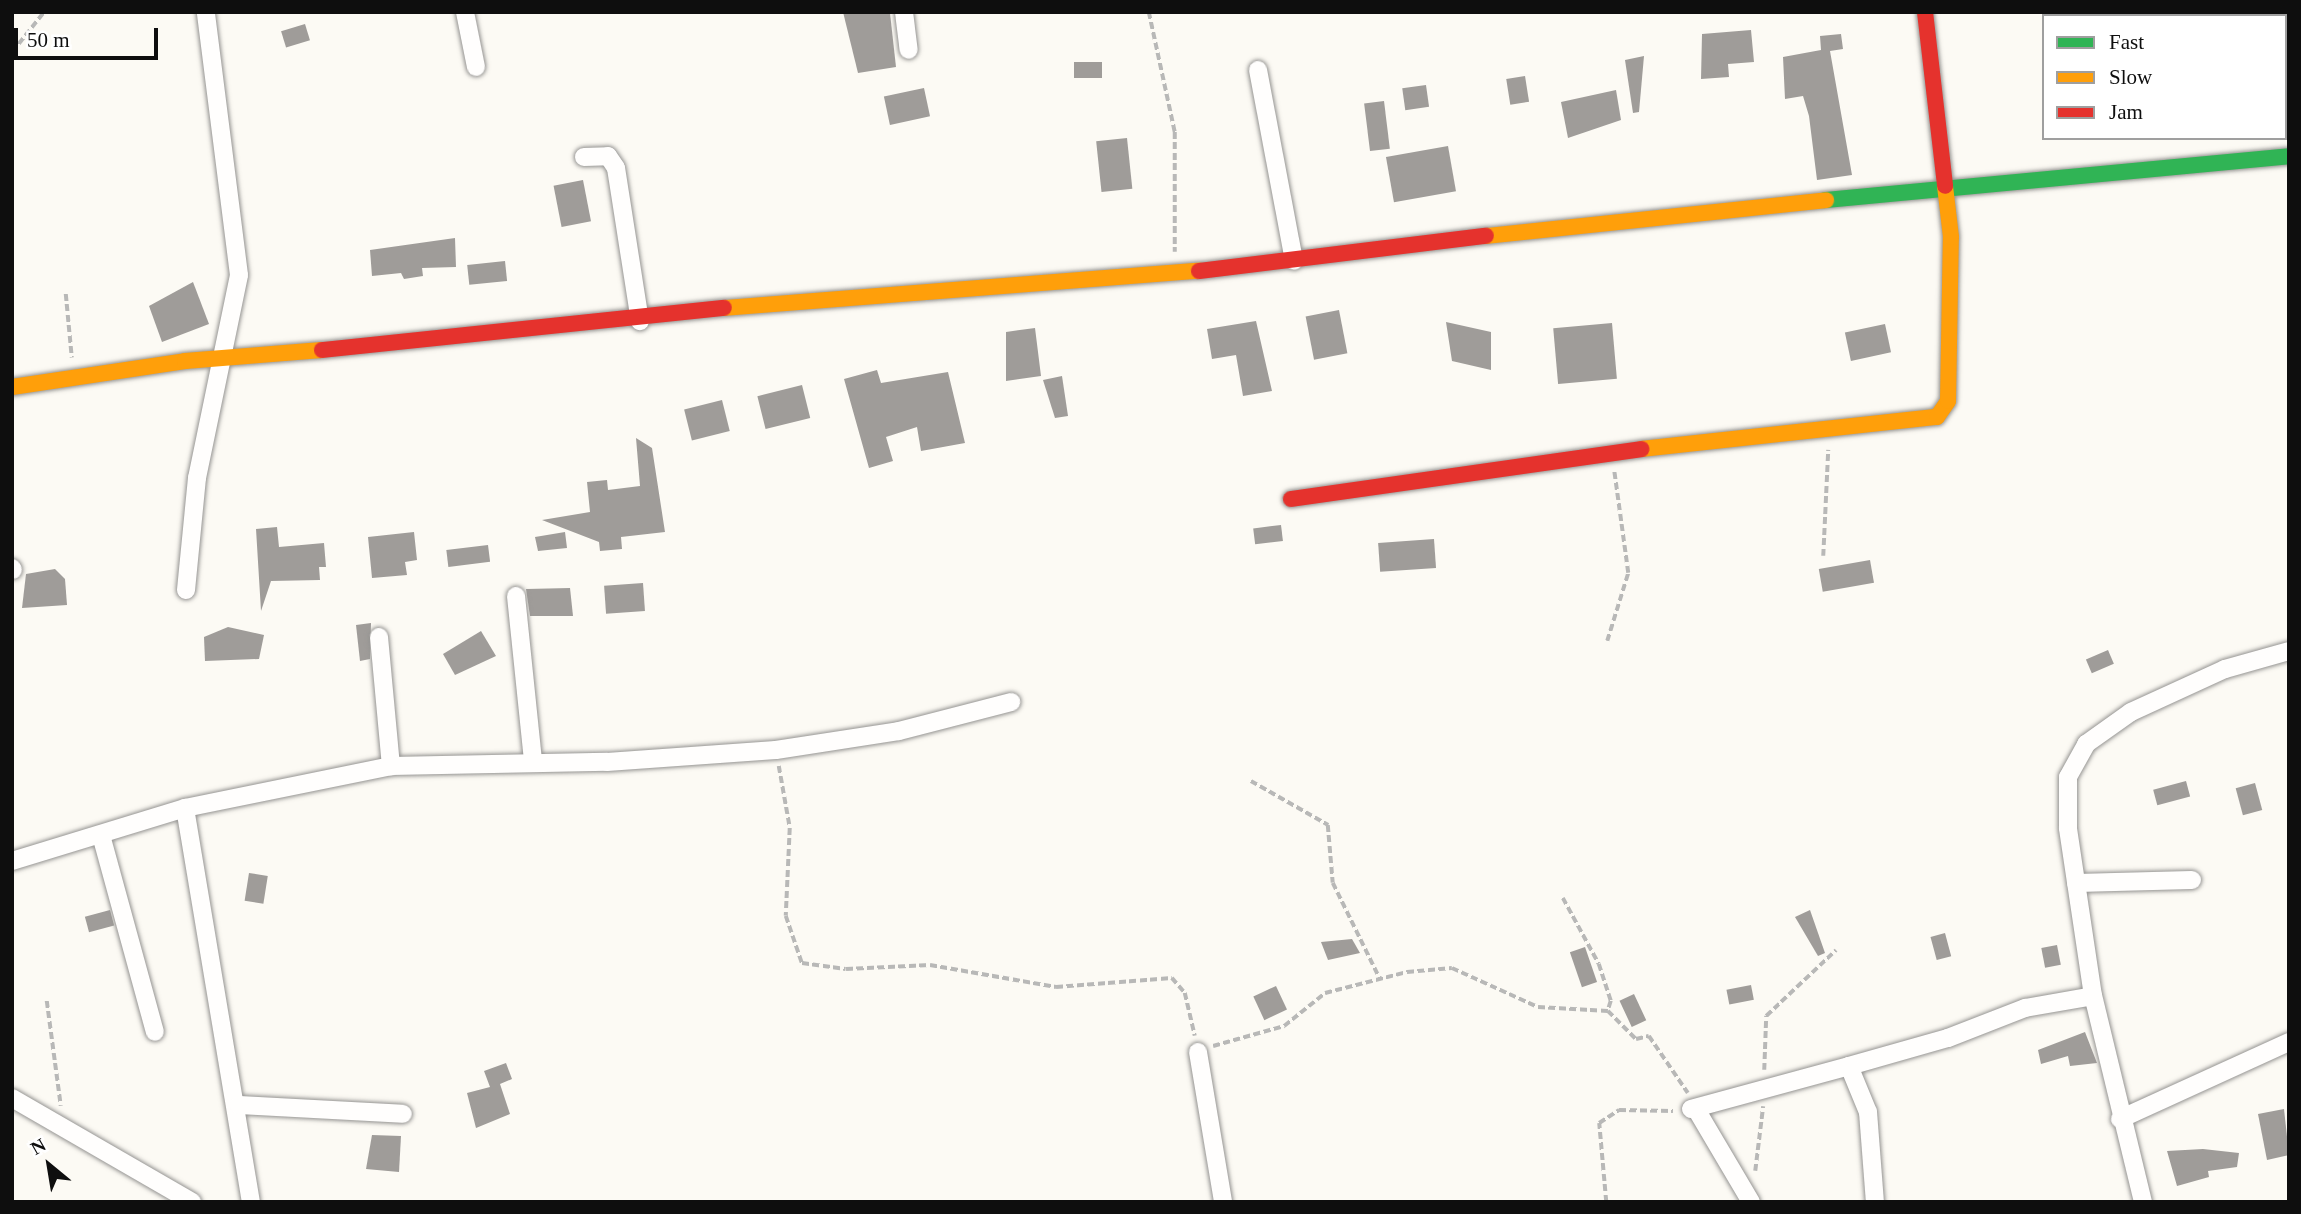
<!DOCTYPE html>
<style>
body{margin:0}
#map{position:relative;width:2301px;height:1214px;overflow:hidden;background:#fcfaf4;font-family:"Times New Roman",serif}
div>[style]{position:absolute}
.building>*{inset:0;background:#9f9c99;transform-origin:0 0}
.path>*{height:3.5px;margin-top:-1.75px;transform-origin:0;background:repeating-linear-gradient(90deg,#b8b8b7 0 7px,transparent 0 10.5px)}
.roads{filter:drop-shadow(0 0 2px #959492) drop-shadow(0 0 2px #959492)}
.street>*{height:18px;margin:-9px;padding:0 9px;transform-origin:9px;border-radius:9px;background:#fffefd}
.fast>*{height:16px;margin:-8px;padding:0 8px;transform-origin:8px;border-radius:8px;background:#30b455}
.slow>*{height:16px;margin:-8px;padding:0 8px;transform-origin:8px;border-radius:8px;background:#ff9f0a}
.jam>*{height:16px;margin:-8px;padding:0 8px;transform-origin:8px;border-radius:8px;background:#e5322d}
span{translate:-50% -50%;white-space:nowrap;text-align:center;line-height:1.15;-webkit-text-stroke:7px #fff;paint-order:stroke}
.frame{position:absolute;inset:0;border:14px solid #0e0e0e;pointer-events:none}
.legend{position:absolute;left:2042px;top:14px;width:245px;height:126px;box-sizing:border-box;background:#fff;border:2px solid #9f9f9f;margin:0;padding:9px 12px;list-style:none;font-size:21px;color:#0e0e0e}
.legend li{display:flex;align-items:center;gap:14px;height:35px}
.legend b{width:35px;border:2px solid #9f9f9f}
.north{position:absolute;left:14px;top:1130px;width:70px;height:70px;-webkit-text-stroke:5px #fff;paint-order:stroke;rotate:330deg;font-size:19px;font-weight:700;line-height:28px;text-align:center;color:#0e0e0e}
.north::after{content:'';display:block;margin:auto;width:24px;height:32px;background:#0e0e0e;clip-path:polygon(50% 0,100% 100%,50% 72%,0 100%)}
.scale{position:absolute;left:14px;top:28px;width:144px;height:32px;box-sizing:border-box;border:4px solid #0e0e0e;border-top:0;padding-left:9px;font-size:21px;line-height:24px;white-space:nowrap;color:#0e0e0e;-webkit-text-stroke:5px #fff;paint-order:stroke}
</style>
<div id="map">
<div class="building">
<div style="clip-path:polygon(843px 12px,890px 13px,896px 67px,858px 73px)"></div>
<div style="left:305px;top:24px;width:17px;height:25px;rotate:73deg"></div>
<div style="clip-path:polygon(1751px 30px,1754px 62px,1728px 64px,1729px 77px,1701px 79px,1702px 34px)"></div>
<div style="clip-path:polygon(1841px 34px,1843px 49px,1830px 51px,1852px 175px,1817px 180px,1809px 116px,1803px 96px,1785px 99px,1783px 57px,1821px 50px,1820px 36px)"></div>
<div style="clip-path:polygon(1644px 56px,1639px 112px,1633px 113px,1625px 60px)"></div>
<div style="left:1102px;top:62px;width:16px;height:28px;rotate:90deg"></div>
<div style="left:1525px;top:76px;width:26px;height:19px;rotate:81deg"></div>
<div style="left:1426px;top:85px;width:22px;height:24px;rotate:82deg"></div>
<div style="left:924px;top:88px;width:29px;height:41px;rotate:78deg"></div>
<div style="clip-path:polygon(1616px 90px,1621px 120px,1568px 138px,1561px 102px)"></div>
<div style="left:1384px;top:101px;width:48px;height:20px;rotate:83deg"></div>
<div style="left:1127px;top:138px;width:51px;height:31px;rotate:84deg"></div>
<div style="left:1448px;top:146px;width:46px;height:63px;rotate:80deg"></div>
<div style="left:583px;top:180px;width:42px;height:30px;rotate:79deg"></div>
<div style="clip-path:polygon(455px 238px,456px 267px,422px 268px,423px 276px,404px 279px,401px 273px,372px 276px,370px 250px)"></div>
<div style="left:505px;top:261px;width:20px;height:38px;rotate:84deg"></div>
<div style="clip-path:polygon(193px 282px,209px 324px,162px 342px,149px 306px)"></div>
<div style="left:1339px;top:310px;width:44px;height:34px;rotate:79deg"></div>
<div style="clip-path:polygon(1256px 321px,1272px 391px,1243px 396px,1236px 355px,1212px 359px,1207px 329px)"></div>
<div style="clip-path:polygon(1446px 322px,1491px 332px,1491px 370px,1452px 361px)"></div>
<div style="left:1612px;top:323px;width:56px;height:59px;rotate:85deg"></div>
<div style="left:1885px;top:324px;width:29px;height:41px;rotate:78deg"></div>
<div style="clip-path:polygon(1035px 328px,1041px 376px,1006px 381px,1006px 332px)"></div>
<div style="clip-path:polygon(877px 370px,881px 383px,948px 372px,965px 443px,921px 451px,917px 427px,886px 437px,893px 461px,869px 468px,844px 379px)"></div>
<div style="clip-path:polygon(1062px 376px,1068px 416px,1055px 418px,1043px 380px)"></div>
<div style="left:802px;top:385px;width:34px;height:46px;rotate:76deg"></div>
<div style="left:722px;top:400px;width:32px;height:39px;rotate:76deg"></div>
<div style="clip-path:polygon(636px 438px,652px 448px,665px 532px,621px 537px,622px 549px,600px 551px,599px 542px,542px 520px,590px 512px,587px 482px,607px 480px,608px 490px,640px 486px)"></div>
<div style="left:1281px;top:525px;width:16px;height:28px;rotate:83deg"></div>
<div style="clip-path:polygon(277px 527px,279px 547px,324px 543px,326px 567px,319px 567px,320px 580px,271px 581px,261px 611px,256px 529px)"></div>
<div style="clip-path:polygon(414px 532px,417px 560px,405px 562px,407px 575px,372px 578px,368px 537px)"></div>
<div style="clip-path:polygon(565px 532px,567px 548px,538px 551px,535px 537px)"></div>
<div style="left:1434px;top:539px;width:29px;height:56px;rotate:86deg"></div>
<div style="left:488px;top:545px;width:17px;height:42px;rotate:83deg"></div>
<div style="left:1870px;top:560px;width:23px;height:52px;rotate:80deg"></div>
<div style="clip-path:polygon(55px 569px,65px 579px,67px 605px,22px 608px,26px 574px)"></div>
<div style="left:643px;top:583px;width:28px;height:39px;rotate:86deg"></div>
<div style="clip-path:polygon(570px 588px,573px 616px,530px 616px,526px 589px)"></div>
<div style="clip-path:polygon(371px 623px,370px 659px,360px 661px,356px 625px)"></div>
<div style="clip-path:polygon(228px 627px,264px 635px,259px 659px,205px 661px,204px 637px)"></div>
<div style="clip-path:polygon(481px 631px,496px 656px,455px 675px,443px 654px)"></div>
<div style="left:2108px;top:650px;width:15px;height:24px;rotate:67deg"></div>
<div style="left:2186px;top:781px;width:16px;height:34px;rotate:75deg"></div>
<div style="left:2255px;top:783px;width:28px;height:20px;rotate:75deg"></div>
<div style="left:249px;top:873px;width:19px;height:28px;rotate:9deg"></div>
<div style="left:110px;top:910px;width:16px;height:26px;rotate:75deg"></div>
<div style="clip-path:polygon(1810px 910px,1825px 953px,1818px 956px,1795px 917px)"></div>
<div style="left:1945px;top:933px;width:24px;height:15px;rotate:75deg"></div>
<div style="clip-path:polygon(1352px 939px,1360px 953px,1328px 960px,1321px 942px)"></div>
<div style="left:2057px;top:945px;width:20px;height:16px;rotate:79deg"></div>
<div style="left:1585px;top:947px;width:37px;height:16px;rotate:71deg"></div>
<div style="left:1751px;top:985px;width:15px;height:25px;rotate:79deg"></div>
<div style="left:1276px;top:986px;width:26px;height:25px;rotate:65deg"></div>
<div style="left:1634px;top:994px;width:29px;height:16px;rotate:65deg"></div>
<div style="clip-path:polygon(2085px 1032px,2097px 1063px,2070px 1066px,2068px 1056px,2041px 1064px,2038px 1050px)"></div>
<div style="clip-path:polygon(506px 1063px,512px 1079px,500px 1084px,510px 1114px,476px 1128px,467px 1093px,490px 1087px,484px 1071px)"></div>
<div style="clip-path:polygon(2284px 1109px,2289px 1155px,2267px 1160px,2258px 1114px)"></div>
<div style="clip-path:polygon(372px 1135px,401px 1136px,399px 1172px,366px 1169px)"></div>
<div style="clip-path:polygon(2167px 1151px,2203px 1149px,2239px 1153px,2237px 1167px,2208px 1171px,2209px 1177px,2177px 1186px)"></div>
</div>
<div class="path">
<div style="left:1149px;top:12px;width:123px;rotate:77.8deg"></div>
<div style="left:1175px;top:132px;width:120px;rotate:90deg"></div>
<div style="left:12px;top:52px;width:51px;rotate:-51.3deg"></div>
<div style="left:66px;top:294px;width:64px;rotate:84.6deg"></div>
<div style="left:1823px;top:556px;width:106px;rotate:-87.3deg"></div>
<div style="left:1607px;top:641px;width:71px;rotate:-72.8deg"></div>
<div style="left:1628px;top:573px;width:103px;rotate:-97.8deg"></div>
<div style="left:779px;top:766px;width:63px;rotate:79.9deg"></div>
<div style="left:790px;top:828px;width:88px;rotate:92.6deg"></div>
<div style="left:786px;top:916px;width:50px;rotate:71.2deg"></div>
<div style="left:802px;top:963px;width:44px;rotate:7.8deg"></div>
<div style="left:846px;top:969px;width:84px;rotate:-2.7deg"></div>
<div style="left:930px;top:965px;width:128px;rotate:9.9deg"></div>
<div style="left:1056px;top:987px;width:116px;rotate:-4.4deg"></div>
<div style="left:1172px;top:978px;width:20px;rotate:49deg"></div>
<div style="left:1185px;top:993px;width:44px;rotate:76.9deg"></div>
<div style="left:1251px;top:781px;width:89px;rotate:29.7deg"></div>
<div style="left:1328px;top:825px;width:58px;rotate:85.1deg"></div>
<div style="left:1333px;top:883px;width:107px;rotate:63.9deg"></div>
<div style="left:1563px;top:898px;width:75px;rotate:61.4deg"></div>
<div style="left:1599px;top:964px;width:39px;rotate:72deg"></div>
<div style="left:1611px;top:1001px;width:10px;rotate:107deg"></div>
<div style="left:47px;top:1001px;width:106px;rotate:82.4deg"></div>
<div style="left:1213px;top:1046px;width:74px;rotate:-15.7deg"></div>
<div style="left:1284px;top:1026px;width:53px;rotate:-38.8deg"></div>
<div style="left:1325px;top:993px;width:85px;rotate:-14.4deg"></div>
<div style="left:1407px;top:972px;width:45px;rotate:-5.1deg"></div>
<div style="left:1452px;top:968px;width:94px;rotate:24.4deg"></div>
<div style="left:1538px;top:1007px;width:70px;rotate:3.3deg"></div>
<div style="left:1608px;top:1011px;width:40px;rotate:45deg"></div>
<div style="left:1636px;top:1039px;width:13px;rotate:-13deg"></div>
<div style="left:1649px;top:1036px;width:69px;rotate:55.6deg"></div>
<div style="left:1764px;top:1070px;width:54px;rotate:-87.9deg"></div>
<div style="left:1766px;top:1016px;width:96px;rotate:-43.3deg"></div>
<div style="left:1755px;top:1171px;width:65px;rotate:-83deg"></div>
<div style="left:1606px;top:1202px;width:79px;rotate:-95.1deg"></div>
<div style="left:1599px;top:1123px;width:24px;rotate:-33deg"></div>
<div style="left:1619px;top:1110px;width:54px;rotate:1.1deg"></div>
</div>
<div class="roads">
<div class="street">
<div style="left:465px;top:12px;width:56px;rotate:78.7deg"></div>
<div style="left:904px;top:12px;width:38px;rotate:83deg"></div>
<div style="left:1258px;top:70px;width:194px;rotate:79.3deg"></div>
<div style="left:584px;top:157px;width:24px;rotate:-2deg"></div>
<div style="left:608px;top:156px;width:14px;rotate:56deg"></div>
<div style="left:616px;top:168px;width:155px;rotate:81.1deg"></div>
<div style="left:12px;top:568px;width:2px;rotate:63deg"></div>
<div style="left:186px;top:590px;width:113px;rotate:-84.4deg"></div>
<div style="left:197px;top:478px;width:207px;rotate:-78.3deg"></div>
<div style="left:239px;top:275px;width:265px;rotate:-97.2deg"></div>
<div style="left:516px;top:596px;width:166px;rotate:84.1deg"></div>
<div style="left:379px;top:637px;width:130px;rotate:84.7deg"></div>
<div style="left:185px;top:808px;width:399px;rotate:80.5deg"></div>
<div style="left:101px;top:835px;width:204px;rotate:74.7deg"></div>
<div style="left:12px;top:861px;width:181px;rotate:-17deg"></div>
<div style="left:185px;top:808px;width:210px;rotate:-11.5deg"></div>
<div style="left:391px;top:766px;width:216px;rotate:-1.1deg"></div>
<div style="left:607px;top:762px;width:169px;rotate:-4.1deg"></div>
<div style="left:776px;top:750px;width:124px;rotate:-8.8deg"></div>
<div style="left:899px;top:731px;width:116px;rotate:-14.5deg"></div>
<div style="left:2076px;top:883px;width:116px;rotate:-1.5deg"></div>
<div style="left:1198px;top:1052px;width:152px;rotate:80.5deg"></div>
<div style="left:1849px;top:1066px;width:103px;rotate:-15.8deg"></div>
<div style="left:1948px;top:1038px;width:83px;rotate:-21.3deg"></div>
<div style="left:2025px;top:1008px;width:69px;rotate:-10deg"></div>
<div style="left:12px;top:1098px;width:208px;rotate:30deg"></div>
<div style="left:239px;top:1105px;width:164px;rotate:3.1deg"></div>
<div style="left:1691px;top:1109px;width:164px;rotate:-15.2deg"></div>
<div style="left:1849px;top:1066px;width:50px;rotate:67.6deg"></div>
<div style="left:1868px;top:1112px;width:90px;rotate:85.6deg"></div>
<div style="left:1696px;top:1109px;width:108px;rotate:59.4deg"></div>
<div style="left:2120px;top:1119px;width:186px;rotate:-24.5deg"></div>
<div style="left:2143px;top:1202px;width:212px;rotate:-103.6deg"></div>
<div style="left:2093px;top:996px;width:170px;rotate:-98.5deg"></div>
<div style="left:2068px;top:828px;width:51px;rotate:-90deg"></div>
<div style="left:2068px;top:777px;width:38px;rotate:-61deg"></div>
<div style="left:2086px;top:744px;width:55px;rotate:-35.4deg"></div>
<div style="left:2131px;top:712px;width:103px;rotate:-24.6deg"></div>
<div style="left:2225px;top:669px;width:66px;rotate:-15.7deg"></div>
</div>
<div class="fast">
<div style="left:1826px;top:200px;width:465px;rotate:-5.4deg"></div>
</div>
<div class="slow">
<div style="left:1486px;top:236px;width:342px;rotate:-6deg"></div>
<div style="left:724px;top:308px;width:476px;rotate:-4.5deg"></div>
<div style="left:12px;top:387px;width:175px;rotate:-8.5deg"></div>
<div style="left:185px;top:361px;width:137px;rotate:-4.6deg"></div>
<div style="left:1641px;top:449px;width:298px;rotate:-6.2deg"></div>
<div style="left:1937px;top:417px;width:19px;rotate:-55deg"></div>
<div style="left:1948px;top:401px;width:164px;rotate:-89deg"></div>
<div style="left:1951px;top:237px;width:51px;rotate:-96.7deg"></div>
</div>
<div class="jam">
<div style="left:1925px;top:12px;width:175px;rotate:83.4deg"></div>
<div style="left:1199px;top:271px;width:289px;rotate:-7deg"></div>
<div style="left:322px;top:350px;width:404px;rotate:-6deg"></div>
<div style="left:1291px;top:499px;width:354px;rotate:-8.1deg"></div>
</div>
</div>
<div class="frame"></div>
<ul class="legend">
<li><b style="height:9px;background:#30b455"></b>Fast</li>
<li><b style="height:9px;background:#ff9f0a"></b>Slow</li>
<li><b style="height:9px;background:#e5322d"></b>Jam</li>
</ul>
<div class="north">N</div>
<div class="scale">50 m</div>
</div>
